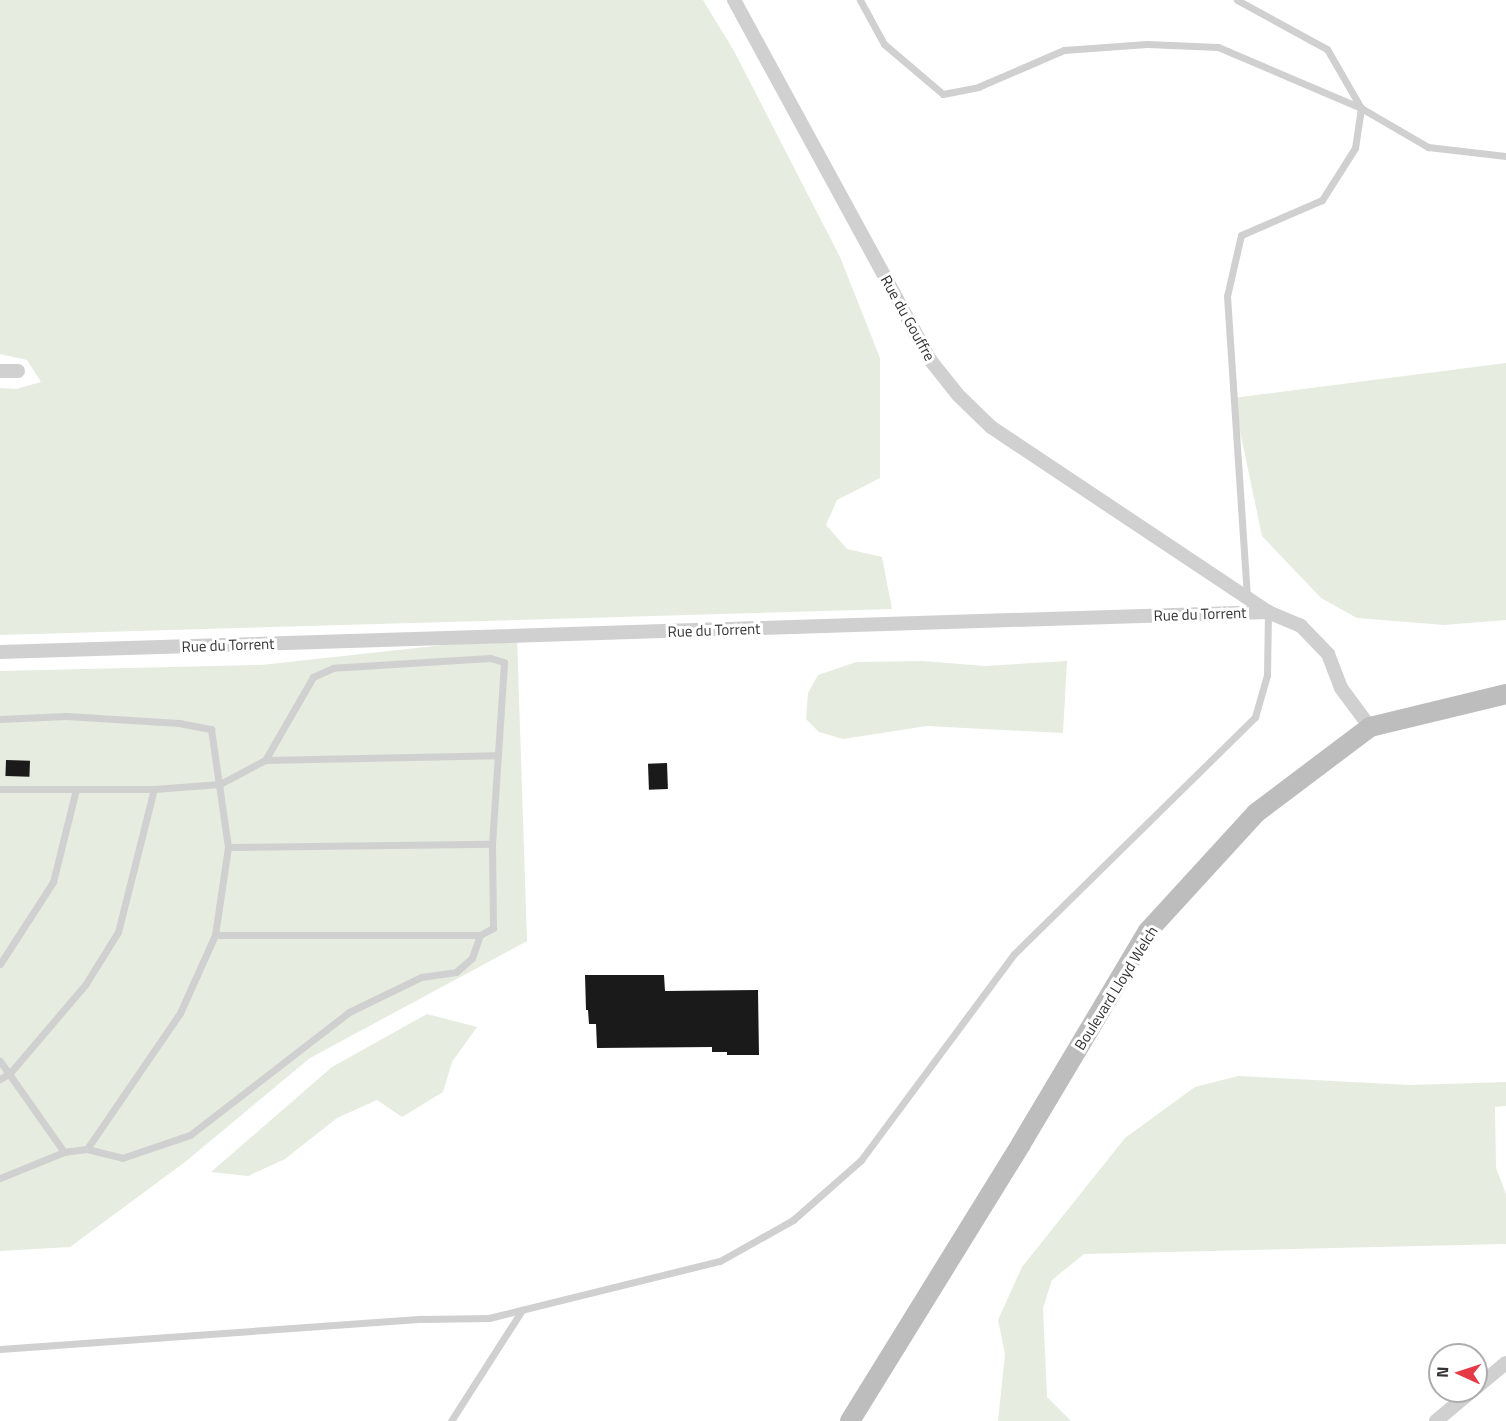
<!DOCTYPE html>
<style>
body{margin:0}
#map{position:relative;width:1506px;height:1421px;overflow:hidden;background:#fff;font-family:"Titillium Web",sans-serif}
div>[style]{position:absolute}
.green>*{inset:0;background:#e6ecdf}
.building>*{inset:0;background:#1a1a1a;transform-origin:0 0}
.service>*{height:7px;margin:-3.5px;padding:0 3.5px;transform-origin:3.5px;border-radius:3.5px;background:#d0d0d0}
.minor>*{height:14px;margin:-7px;padding:0 7px;transform-origin:7px;border-radius:7px;background:#d0d0d0}
.secondary>*{height:20px;margin:-10px;padding:0 10px;transform-origin:10px;border-radius:10px;background:#bdbdbd}
span{translate:-50% -50%;white-space:nowrap;text-align:center;line-height:1.15;-webkit-text-stroke:6px #fff;paint-order:stroke}
.street-label{font-size:15px;color:#333}
.north{position:absolute;left:1428px;top:1343px;width:60px;height:60px;box-sizing:border-box;background:#fff;border:2px solid #adadad;border-radius:50%;rotate:273deg;font-size:16px;font-weight:700;line-height:24px;text-align:center;color:#333}
.north::after{content:'';display:block;margin:auto;width:21px;height:27px;background:#e63946;clip-path:polygon(50% 0,100% 100%,50% 72%,0 100%)}
</style>
<div id="map">
<div class="green">
<div style="clip-path:polygon(0 0,703px 0,734px 51px,840px 257px,880px 358px,880px 478px,837px 500px,826px 525px,847px 549px,882px 557px,892px 609px,0 635px,0 388px,16px 389px,41px 382px,27px 360px,0 354px)"></div>
<div style="clip-path:polygon(1506px 363px,1506px 620px,1444px 625px,1357px 618px,1321px 598px,1262px 536px,1233px 398px)"></div>
<div style="clip-path:polygon(517px 637px,527px 941px,310px 1058px,185px 1162px,70px 1247px,0 1251px,0 671px,261px 665px)"></div>
<div style="clip-path:polygon(923px 661px,985px 666px,1067px 661px,1063px 733px,927px 726px,843px 739px,819px 732px,806px 719px,808px 693px,818px 675px,856px 662px)"></div>
<div style="clip-path:polygon(427px 1014px,477px 1027px,452px 1062px,443px 1092px,402px 1117px,377px 1100px,337px 1118px,285px 1159px,248px 1176px,211px 1172px,332px 1067px)"></div>
<div style="clip-path:polygon(1238px 1076px,1410px 1085px,1506px 1082px,1506px 1106px,1495px 1107px,1496px 1168px,1506px 1194px,1506px 1244px,1084px 1254px,1052px 1280px,1043px 1308px,1047px 1397px,1071px 1421px,998px 1421px,1005px 1354px,998px 1320px,1022px 1267px,1125px 1138px,1195px 1087px)"></div>
</div>
<div class="building">
<div style="left:6px;top:760px;width:24px;height:16px;rotate:2deg"></div>
<div style="left:667px;top:763px;width:26px;height:19px;rotate:88deg"></div>
<div style="clip-path:polygon(585px 975px,664px 975px,665px 991px,758px 990px,759px 1055px,727px 1055px,727px 1052px,712px 1052px,712px 1047px,597px 1048px,596px 1024px,589px 1024px,588px 1010px,586px 1010px)"></div>
</div>
<div class="service">
<div style="left:860px;top:0;width:50px;rotate:61.4deg"></div>
<div style="left:884px;top:44px;width:77px;rotate:40.3deg"></div>
<div style="left:943px;top:94px;width:36px;rotate:-11deg"></div>
<div style="left:978px;top:87px;width:94px;rotate:-23.3deg"></div>
<div style="left:1064px;top:50px;width:83px;rotate:-4.1deg"></div>
<div style="left:1147px;top:44px;width:71px;rotate:2.4deg"></div>
<div style="left:1218px;top:47px;width:155px;rotate:23.1deg"></div>
<div style="left:1361px;top:108px;width:78px;rotate:30.2deg"></div>
<div style="left:1428px;top:147px;width:79px;rotate:6.6deg"></div>
<div style="left:1237px;top:0;width:102px;rotate:28.6deg"></div>
<div style="left:1327px;top:49px;width:68px;rotate:60deg"></div>
<div style="left:1361px;top:108px;width:40px;rotate:98.5deg"></div>
<div style="left:1355px;top:148px;width:62px;rotate:122.4deg"></div>
<div style="left:1322px;top:200px;width:88px;rotate:156.6deg"></div>
<div style="left:1241px;top:235px;width:63px;rotate:102.9deg"></div>
<div style="left:1227px;top:296px;width:303px;rotate:86.2deg"></div>
<div style="left:0;top:719px;width:66px;rotate:-2.6deg"></div>
<div style="left:66px;top:716px;width:113px;rotate:3.5deg"></div>
<div style="left:179px;top:723px;width:33px;rotate:11deg"></div>
<div style="left:211px;top:729px;width:119px;rotate:81.8deg"></div>
<div style="left:228px;top:847px;width:89px;rotate:98.4deg"></div>
<div style="left:215px;top:935px;width:85px;rotate:114.2deg"></div>
<div style="left:180px;top:1013px;width:165px;rotate:124.4deg"></div>
<div style="left:87px;top:1149px;width:23px;rotate:173deg"></div>
<div style="left:64px;top:1152px;width:69px;rotate:157.9deg"></div>
<div style="left:0;top:789px;width:154px"></div>
<div style="left:154px;top:789px;width:66px;rotate:-4.3deg"></div>
<div style="left:220px;top:784px;width:51px;rotate:-28.1deg"></div>
<div style="left:265px;top:760px;width:232px;rotate:-1.2deg"></div>
<div style="left:228px;top:847px;width:264px;rotate:-0.7deg"></div>
<div style="left:215px;top:935px;width:265px"></div>
<div style="left:480px;top:935px;width:15px;rotate:-28deg"></div>
<div style="left:493px;top:928px;width:84px;rotate:-90.7deg"></div>
<div style="left:492px;top:844px;width:182px;rotate:-86.2deg"></div>
<div style="left:504px;top:662px;width:15px;rotate:-164deg"></div>
<div style="left:490px;top:658px;width:157px;rotate:176.4deg"></div>
<div style="left:333px;top:668px;width:22px;rotate:156deg"></div>
<div style="left:313px;top:677px;width:96px;rotate:120deg"></div>
<div style="left:0;top:964px;width:98px;rotate:-57.1deg"></div>
<div style="left:53px;top:882px;width:96px;rotate:-76.1deg"></div>
<div style="left:0;top:1061px;width:111px;rotate:54.9deg"></div>
<div style="left:0;top:1079px;width:12px;rotate:-31deg"></div>
<div style="left:10px;top:1073px;width:116px;rotate:-49.6deg"></div>
<div style="left:85px;top:985px;width:62px;rotate:-58.1deg"></div>
<div style="left:118px;top:932px;width:147px;rotate:-75.9deg"></div>
<div style="left:87px;top:1149px;width:36px;rotate:14deg"></div>
<div style="left:122px;top:1158px;width:72px;rotate:-18.7deg"></div>
<div style="left:190px;top:1135px;width:201px;rotate:-37.7deg"></div>
<div style="left:349px;top:1012px;width:80px;rotate:-25.9deg"></div>
<div style="left:421px;top:977px;width:35px;rotate:-8deg"></div>
<div style="left:456px;top:972px;width:21px;rotate:-41deg"></div>
<div style="left:472px;top:958px;width:24px;rotate:-71deg"></div>
<div style="left:0;top:1349px;width:423px;rotate:-4.1deg"></div>
<div style="left:422px;top:1319px;width:67px;rotate:-0.9deg"></div>
<div style="left:489px;top:1318px;width:238px;rotate:-13.9deg"></div>
<div style="left:720px;top:1261px;width:84px;rotate:-29.3deg"></div>
<div style="left:793px;top:1220px;width:91px;rotate:-41.4deg"></div>
<div style="left:861px;top:1160px;width:257px;rotate:-53.4deg"></div>
<div style="left:1014px;top:954px;width:338px;rotate:-44.5deg"></div>
<div style="left:1255px;top:717px;width:44px;rotate:-74.1deg"></div>
<div style="left:1267px;top:675px;width:63px;rotate:-89.1deg"></div>
<div style="left:451px;top:1421px;width:132px;rotate:-57.4deg"></div>
</div>
<div class="minor">
<div style="left:734px;top:0;width:411px;rotate:61.4deg"></div>
<div style="left:931px;top:361px;width:43px;rotate:51.5deg"></div>
<div style="left:958px;top:395px;width:46px;rotate:44.1deg"></div>
<div style="left:991px;top:427px;width:333px;rotate:33.7deg"></div>
<div style="left:0;top:371px;width:18px"></div>
<div style="left:0;top:652px;width:1269px;rotate:-1.81deg"></div>
<div style="left:1268px;top:612px;width:36px;rotate:23deg"></div>
<div style="left:1301px;top:626px;width:39px;rotate:46deg"></div>
<div style="left:1328px;top:654px;width:36px;rotate:69deg"></div>
<div style="left:1341px;top:688px;width:49px;rotate:53.4deg"></div>
<div style="left:1476px;top:1388px;width:39px;rotate:-40deg"></div>
<div style="left:1436px;top:1421px;width:47px;rotate:-39.8deg"></div>
</div>
<div class="secondary">
<div style="left:850px;top:1421px;width:326px;rotate:-58.3deg"></div>
<div style="left:1021px;top:1144px;width:248px;rotate:-59.2deg"></div>
<div style="left:1148px;top:931px;width:160px;rotate:-47.5deg"></div>
<div style="left:1256px;top:813px;width:143px;rotate:-37deg"></div>
<div style="left:1370px;top:727px;width:140px;rotate:-13.6deg"></div>
</div>
<div class="street-label">
<span style="left:908px;top:318px;rotate:61deg">Rue du Gouffre</span>
<span style="left:1200px;top:614px;rotate:-2deg">Rue du Torrent</span>
<span style="left:714px;top:630px;rotate:-2deg">Rue du Torrent</span>
<span style="left:228px;top:645px;rotate:-2deg">Rue du Torrent</span>
<span style="left:1116px;top:988px;rotate:-58deg">Boulevard Lloyd Welch</span>
</div>
<div class="north">N</div>
</div>
